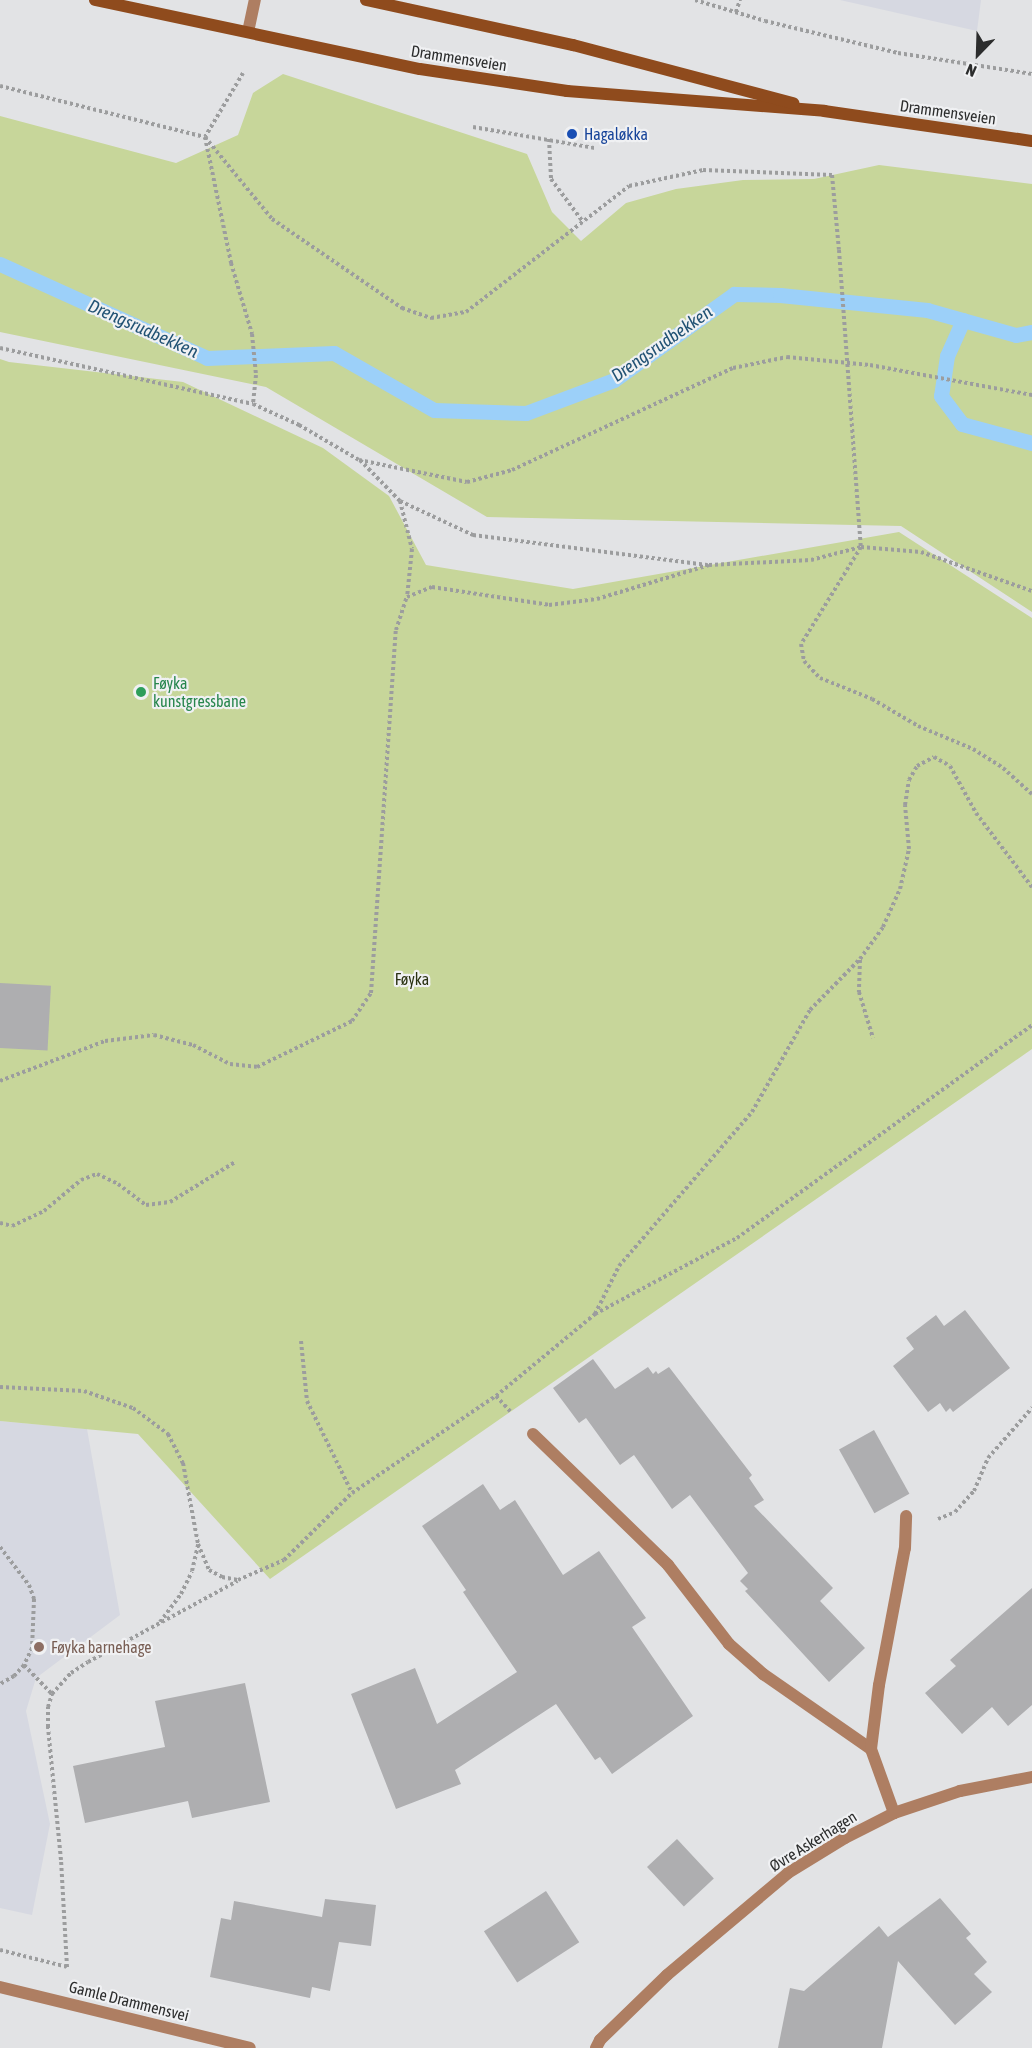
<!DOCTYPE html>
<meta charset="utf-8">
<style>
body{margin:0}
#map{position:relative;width:1032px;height:2048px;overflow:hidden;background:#e2e3e5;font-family:"Asap Condensed",sans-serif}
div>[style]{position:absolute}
.built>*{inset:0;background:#d6d8e1}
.green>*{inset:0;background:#c7d69a}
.stream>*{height:15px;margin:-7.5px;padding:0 7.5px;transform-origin:7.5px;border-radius:7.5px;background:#9cd0f9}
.building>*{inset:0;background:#aeaeb0;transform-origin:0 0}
.path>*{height:4px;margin-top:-2px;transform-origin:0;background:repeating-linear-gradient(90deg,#9c9d9e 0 3px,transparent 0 6px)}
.lane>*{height:12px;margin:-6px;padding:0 6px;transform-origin:6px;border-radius:6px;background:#ae7e62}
.street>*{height:12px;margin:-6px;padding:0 6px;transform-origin:6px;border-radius:6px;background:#ae7e62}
.secondary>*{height:12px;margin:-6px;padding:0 6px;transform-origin:6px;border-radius:6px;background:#8f4b1d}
.path-bridge>*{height:4px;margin-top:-2px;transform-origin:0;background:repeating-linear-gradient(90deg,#9c9d9e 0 3px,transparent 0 6px)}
.dots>*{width:16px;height:16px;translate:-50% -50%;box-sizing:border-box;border:3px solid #f0f1f3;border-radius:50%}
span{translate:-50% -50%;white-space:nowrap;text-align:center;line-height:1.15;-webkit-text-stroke:4.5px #f0f1f3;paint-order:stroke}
.street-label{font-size:16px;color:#2c2d2d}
.transit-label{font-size:16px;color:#164399}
.left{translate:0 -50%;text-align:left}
.leisure-label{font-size:16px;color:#27864d}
.park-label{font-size:16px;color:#2a3212}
.education-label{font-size:16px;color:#785e54}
.water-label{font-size:18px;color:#215274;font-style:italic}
.north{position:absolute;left:948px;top:24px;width:60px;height:60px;-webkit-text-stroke:4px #f0f1f3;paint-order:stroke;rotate:203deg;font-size:16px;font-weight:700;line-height:24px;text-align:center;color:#2c2d2d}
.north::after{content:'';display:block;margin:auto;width:21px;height:27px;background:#2c2d2d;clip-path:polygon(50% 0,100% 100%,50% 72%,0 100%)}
</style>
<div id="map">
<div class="built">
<div style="clip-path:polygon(840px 0,981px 0,977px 31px)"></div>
<div style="clip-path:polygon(0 1421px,87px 1429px,120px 1615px,36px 1678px,26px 1711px,50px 1824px,32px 1915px,0 1908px)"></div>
</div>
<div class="green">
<div style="clip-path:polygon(283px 74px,527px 154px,552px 212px,581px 241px,626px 203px,676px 189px,743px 180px,814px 179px,879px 165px,1032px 184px,1032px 612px,901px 526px,487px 517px,266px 387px,0 332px,0 116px,176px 163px,238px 135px,253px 93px)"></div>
<div style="clip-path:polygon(0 359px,9px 362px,183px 382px,323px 448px,389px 496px,426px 565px,573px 589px,899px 532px,1032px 618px,1032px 1049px,270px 1579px,138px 1434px,0 1421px)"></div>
</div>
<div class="stream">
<div style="left:0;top:264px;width:227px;rotate:24.4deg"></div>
<div style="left:207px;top:358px;width:127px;rotate:-2.3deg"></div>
<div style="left:334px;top:353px;width:115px;rotate:29.7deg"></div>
<div style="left:434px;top:410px;width:92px;rotate:1.9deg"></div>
<div style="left:526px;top:413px;width:94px;rotate:-20.6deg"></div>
<div style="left:614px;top:380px;width:148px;rotate:-35.6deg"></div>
<div style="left:734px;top:294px;width:46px;rotate:1.2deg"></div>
<div style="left:780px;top:295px;width:148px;rotate:5.8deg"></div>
<div style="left:927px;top:310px;width:92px;rotate:15.7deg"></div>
<div style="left:1016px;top:335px;width:16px;rotate:-11deg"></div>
<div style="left:963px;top:320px;width:39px;rotate:114deg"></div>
<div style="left:947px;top:356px;width:40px;rotate:98.5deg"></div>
<div style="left:941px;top:396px;width:35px;rotate:53deg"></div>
<div style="left:962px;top:424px;width:73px;rotate:15.2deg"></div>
</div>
<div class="building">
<div style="left:0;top:983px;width:51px;height:65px;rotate:3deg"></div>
<div style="clip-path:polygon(965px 1310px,1010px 1368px,953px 1412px,950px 1408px,946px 1412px,940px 1403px,928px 1412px,893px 1366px,914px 1349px,906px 1338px,936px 1315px,944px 1326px)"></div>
<div style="clip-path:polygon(593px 1359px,615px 1389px,648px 1367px,653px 1374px,656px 1371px,658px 1374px,669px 1367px,752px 1475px,749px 1478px,764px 1500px,754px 1506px,833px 1588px,820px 1601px,865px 1648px,829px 1682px,745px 1591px,748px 1589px,740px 1581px,748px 1573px,690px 1495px,672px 1509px,634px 1455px,620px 1465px,586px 1418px,579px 1423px,553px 1388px)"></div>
<div style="left:874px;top:1430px;width:73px;height:40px;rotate:61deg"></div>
<div style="clip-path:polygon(483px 1484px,500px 1510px,515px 1500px,563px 1575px,599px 1551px,646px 1618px,632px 1627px,693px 1716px,612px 1774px,600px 1757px,595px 1760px,556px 1704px,455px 1770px,461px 1784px,396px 1809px,351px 1694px,415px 1668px,437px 1724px,517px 1672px,463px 1592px,466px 1590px,422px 1526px)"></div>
<div style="clip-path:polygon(1032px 1588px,1032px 1705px,1008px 1726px,992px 1707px,962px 1734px,925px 1693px,956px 1666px,950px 1660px)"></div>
<div style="clip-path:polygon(245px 1683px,270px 1802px,192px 1818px,188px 1801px,85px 1823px,73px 1766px,165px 1747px,155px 1701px)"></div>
<div style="left:677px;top:1839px;width:54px;height:41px;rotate:47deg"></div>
<div style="left:546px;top:1891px;width:61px;height:74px;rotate:57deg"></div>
<div style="clip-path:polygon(940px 1898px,971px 1934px,966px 1938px,987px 1962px,974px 1974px,992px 1992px,955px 2025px,898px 1961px,882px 2048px,778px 2048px,790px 1988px,804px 1991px,879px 1926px,888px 1937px)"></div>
<div style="clip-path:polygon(325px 1899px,376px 1905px,371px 1946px,339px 1942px,330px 1991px,312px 1987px,310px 1998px,210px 1977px,221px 1918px,231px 1920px,234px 1901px,322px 1917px)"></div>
</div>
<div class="path">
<div style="left:695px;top:0;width:73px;rotate:16.7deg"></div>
<div style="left:765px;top:21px;width:137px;rotate:13.5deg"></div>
<div style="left:898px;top:53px;width:136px;rotate:8.9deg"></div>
<div style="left:736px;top:12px;width:13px;rotate:-72deg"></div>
<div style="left:243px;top:73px;width:74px;rotate:120.7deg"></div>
<div style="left:205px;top:137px;width:129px;rotate:78.3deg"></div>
<div style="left:231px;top:263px;width:74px;rotate:73.5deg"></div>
<div style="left:252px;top:334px;width:41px;rotate:84.4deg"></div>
<div style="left:256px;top:375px;width:29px;rotate:96deg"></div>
<div style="left:0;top:86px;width:211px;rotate:14deg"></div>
<div style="left:205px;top:137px;width:106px;rotate:50.7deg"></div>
<div style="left:272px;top:219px;width:158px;rotate:34.4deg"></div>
<div style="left:402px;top:308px;width:31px;rotate:19deg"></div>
<div style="left:431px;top:318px;width:36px;rotate:-10deg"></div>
<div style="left:466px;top:312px;width:206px;rotate:-37.7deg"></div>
<div style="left:629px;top:186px;width:76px;rotate:-12.2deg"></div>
<div style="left:703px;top:170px;width:129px;rotate:2.2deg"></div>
<div style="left:832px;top:175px;width:75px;rotate:84.7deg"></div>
<div style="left:473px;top:127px;width:124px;rotate:9.8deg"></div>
<div style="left:549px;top:139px;width:40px;rotate:87.1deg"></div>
<div style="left:551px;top:179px;width:54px;rotate:53.3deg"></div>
<div style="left:0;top:348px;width:259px;rotate:12.5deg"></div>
<div style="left:253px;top:404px;width:51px;rotate:24.5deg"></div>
<div style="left:299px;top:425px;width:69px;rotate:30.3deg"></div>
<div style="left:359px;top:460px;width:110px;rotate:11.5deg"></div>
<div style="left:467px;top:482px;width:47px;rotate:-14.9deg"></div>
<div style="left:512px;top:470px;width:243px;rotate:-24.8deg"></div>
<div style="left:733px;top:368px;width:55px;rotate:-11.5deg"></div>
<div style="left:787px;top:357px;width:83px;rotate:5.5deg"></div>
<div style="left:870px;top:365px;width:165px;rotate:10.5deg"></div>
<div style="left:360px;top:460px;width:57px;rotate:45.7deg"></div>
<div style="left:400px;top:501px;width:81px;rotate:25deg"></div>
<div style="left:473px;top:535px;width:236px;rotate:7.3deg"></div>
<div style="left:400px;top:501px;width:49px;rotate:76deg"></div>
<div style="left:412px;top:549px;width:48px;rotate:95.9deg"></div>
<div style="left:861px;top:547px;width:114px;rotate:121.7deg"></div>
<div style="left:801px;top:644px;width:17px;rotate:80deg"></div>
<div style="left:804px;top:661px;width:23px;rotate:47deg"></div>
<div style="left:820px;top:678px;width:56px;rotate:22deg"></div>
<div style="left:872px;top:699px;width:53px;rotate:30.4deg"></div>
<div style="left:918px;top:726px;width:60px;rotate:22.7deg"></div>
<div style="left:973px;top:749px;width:36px;rotate:32deg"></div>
<div style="left:1003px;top:768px;width:39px;rotate:42deg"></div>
<div style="left:860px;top:960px;width:32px;rotate:92deg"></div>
<div style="left:859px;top:992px;width:48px;rotate:73.1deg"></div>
<div style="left:0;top:1081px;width:112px;rotate:-20.9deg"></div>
<div style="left:105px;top:1041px;width:49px;rotate:-7deg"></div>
<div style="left:154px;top:1035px;width:40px;rotate:14.4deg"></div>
<div style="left:193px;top:1045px;width:42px;rotate:27.2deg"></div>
<div style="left:230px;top:1064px;width:27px;rotate:6deg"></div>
<div style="left:257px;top:1067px;width:106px;rotate:-25.8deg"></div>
<div style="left:352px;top:1021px;width:34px;rotate:-56deg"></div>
<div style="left:371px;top:993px;width:364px;rotate:-86.1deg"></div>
<div style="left:396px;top:630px;width:35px;rotate:-72deg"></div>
<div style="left:407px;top:597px;width:27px;rotate:-22deg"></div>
<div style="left:432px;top:587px;width:118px;rotate:8.7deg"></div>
<div style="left:549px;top:605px;width:48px;rotate:-7.1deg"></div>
<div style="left:597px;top:599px;width:117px;rotate:-16.9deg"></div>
<div style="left:709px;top:565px;width:102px;rotate:-2.8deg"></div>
<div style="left:811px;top:560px;width:52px;rotate:-14.6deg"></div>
<div style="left:861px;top:547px;width:60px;rotate:4.8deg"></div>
<div style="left:921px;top:552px;width:118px;rotate:19.4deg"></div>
<div style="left:0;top:1223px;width:12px;rotate:14deg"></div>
<div style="left:12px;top:1226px;width:35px;rotate:-25deg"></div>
<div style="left:44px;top:1211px;width:48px;rotate:-40deg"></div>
<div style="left:81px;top:1180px;width:17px;rotate:-21deg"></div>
<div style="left:97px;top:1174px;width:23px;rotate:25deg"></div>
<div style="left:118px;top:1184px;width:35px;rotate:37deg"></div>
<div style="left:146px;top:1205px;width:24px;rotate:-7deg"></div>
<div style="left:170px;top:1202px;width:76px;rotate:-31.6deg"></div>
<div style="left:595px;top:1314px;width:54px;rotate:-63.4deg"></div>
<div style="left:619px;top:1266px;width:203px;rotate:-49.2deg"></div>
<div style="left:752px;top:1112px;width:117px;rotate:-60.4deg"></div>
<div style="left:810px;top:1010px;width:71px;rotate:-45.6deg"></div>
<div style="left:860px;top:959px;width:39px;rotate:-54deg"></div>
<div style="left:883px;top:927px;width:42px;rotate:-65.9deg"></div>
<div style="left:900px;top:889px;width:41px;rotate:-77.3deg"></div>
<div style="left:909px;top:849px;width:44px;rotate:-95.2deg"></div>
<div style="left:905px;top:805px;width:25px;rotate:-81deg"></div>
<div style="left:909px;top:780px;width:16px;rotate:-60deg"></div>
<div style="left:917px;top:766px;width:19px;rotate:-28deg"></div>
<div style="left:934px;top:757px;width:18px;rotate:29deg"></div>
<div style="left:950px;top:766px;width:54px;rotate:61deg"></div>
<div style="left:976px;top:813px;width:93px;rotate:52.9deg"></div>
<div style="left:301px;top:1341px;width:60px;rotate:84.3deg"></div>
<div style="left:307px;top:1401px;width:102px;rotate:63.9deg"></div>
<div style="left:0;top:1387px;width:84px;rotate:2.7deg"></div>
<div style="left:84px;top:1391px;width:52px;rotate:19.1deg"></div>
<div style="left:133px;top:1408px;width:44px;rotate:36.6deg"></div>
<div style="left:168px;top:1434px;width:33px;rotate:63deg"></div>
<div style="left:183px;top:1463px;width:82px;rotate:79.5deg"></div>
<div style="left:198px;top:1544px;width:28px;rotate:67deg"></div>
<div style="left:209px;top:1570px;width:15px;rotate:28deg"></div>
<div style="left:222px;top:1577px;width:16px;rotate:11deg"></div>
<div style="left:238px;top:1580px;width:50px;rotate:-23.5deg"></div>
<div style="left:284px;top:1560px;width:95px;rotate:-44.6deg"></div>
<div style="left:352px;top:1493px;width:174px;rotate:-34deg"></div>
<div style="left:496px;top:1396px;width:129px;rotate:-39.6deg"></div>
<div style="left:595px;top:1314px;width:161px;rotate:-28.2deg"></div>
<div style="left:737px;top:1238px;width:364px;rotate:-35.8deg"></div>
<div style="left:496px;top:1396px;width:22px;rotate:47deg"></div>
<div style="left:938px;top:1519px;width:18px;rotate:-22deg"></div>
<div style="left:955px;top:1512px;width:28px;rotate:-48deg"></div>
<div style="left:974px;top:1491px;width:36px;rotate:-67deg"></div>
<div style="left:988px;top:1458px;width:67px;rotate:-48.7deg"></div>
<div style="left:0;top:1547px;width:48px;rotate:52.7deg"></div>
<div style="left:29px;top:1585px;width:15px;rotate:70deg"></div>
<div style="left:34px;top:1599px;width:49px;rotate:92.3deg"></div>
<div style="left:32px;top:1648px;width:19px;rotate:115deg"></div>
<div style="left:24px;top:1665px;width:15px;rotate:132deg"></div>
<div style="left:14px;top:1676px;width:16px;rotate:150deg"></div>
<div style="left:160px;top:1622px;width:35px;rotate:-53deg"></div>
<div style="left:181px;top:1594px;width:25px;rotate:-64deg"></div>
<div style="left:192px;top:1571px;width:28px;rotate:-77deg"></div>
<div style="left:24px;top:1665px;width:40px;rotate:46deg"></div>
<div style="left:0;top:1950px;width:69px;rotate:14.2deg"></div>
<div style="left:67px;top:1967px;width:107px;rotate:-93.2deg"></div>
<div style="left:61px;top:1860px;width:134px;rotate:-95.6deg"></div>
<div style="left:48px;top:1727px;width:20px;rotate:-90deg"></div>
<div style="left:48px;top:1707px;width:14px;rotate:-73deg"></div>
<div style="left:52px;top:1694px;width:28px;rotate:-48deg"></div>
<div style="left:71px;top:1673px;width:20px;rotate:-33deg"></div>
<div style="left:88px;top:1662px;width:170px;rotate:-28.5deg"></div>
</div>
<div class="lane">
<div style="left:248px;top:32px;width:33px;rotate:-78deg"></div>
</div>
<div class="street">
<div style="left:533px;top:1434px;width:188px;rotate:44.1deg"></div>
<div style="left:668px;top:1565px;width:100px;rotate:52.3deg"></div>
<div style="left:729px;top:1644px;width:45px;rotate:41.4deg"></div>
<div style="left:763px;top:1674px;width:131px;rotate:34.8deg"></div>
<div style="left:894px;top:1813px;width:68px;rotate:-109.8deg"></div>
<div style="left:871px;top:1749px;width:64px;rotate:-82.9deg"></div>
<div style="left:879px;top:1685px;width:139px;rotate:-79.3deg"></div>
<div style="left:905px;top:1548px;width:32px;rotate:-88deg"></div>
<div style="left:0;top:1987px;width:257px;rotate:13.7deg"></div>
<div style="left:596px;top:2048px;width:9px;rotate:-63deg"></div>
<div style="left:600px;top:2040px;width:93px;rotate:-44.1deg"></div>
<div style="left:667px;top:1975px;width:158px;rotate:-40.1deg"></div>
<div style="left:788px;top:1873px;width:67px;rotate:-31.6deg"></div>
<div style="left:845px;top:1838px;width:55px;rotate:-27deg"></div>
<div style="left:894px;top:1813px;width:70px;rotate:-18.4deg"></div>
<div style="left:960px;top:1791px;width:73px;rotate:-11deg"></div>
</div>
<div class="secondary">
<div style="left:95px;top:0;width:332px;rotate:12deg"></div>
<div style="left:420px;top:69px;width:149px;rotate:8.5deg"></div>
<div style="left:567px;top:91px;width:258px;rotate:4.4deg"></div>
<div style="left:824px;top:111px;width:210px;rotate:8.2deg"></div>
<div style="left:366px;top:0;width:212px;rotate:12.3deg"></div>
<div style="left:573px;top:45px;width:228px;rotate:14.8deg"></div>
</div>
<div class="path-bridge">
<div style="left:839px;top:250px;width:298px;rotate:85.8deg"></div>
</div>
<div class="dots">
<div style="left:572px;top:134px;background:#1a4fb4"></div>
<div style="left:141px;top:692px;background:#2e9e5b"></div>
<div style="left:39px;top:1647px;background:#8d6e63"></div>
</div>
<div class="street-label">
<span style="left:459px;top:58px;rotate:9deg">Drammensveien</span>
<span style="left:948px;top:112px;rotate:8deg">Drammensveien</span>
<span style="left:813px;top:1841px;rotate:-32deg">Øvre Askerhagen</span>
<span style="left:129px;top:2001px;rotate:14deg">Gamle Drammensvei</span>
</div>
<div class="transit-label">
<span class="left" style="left:584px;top:134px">Hagaløkka</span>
</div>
<div class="leisure-label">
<span class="left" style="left:153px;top:692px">Føyka<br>kunstgressbane</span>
</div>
<div class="park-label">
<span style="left:412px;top:979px">Føyka</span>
</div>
<div class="education-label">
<span class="left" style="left:51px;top:1647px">Føyka barnehage</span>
</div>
<div class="water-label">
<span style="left:143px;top:329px;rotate:24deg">Drengsrudbekken</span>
<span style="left:662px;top:344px;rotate:-35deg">Drengsrudbekken</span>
</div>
<div class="north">N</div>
</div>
